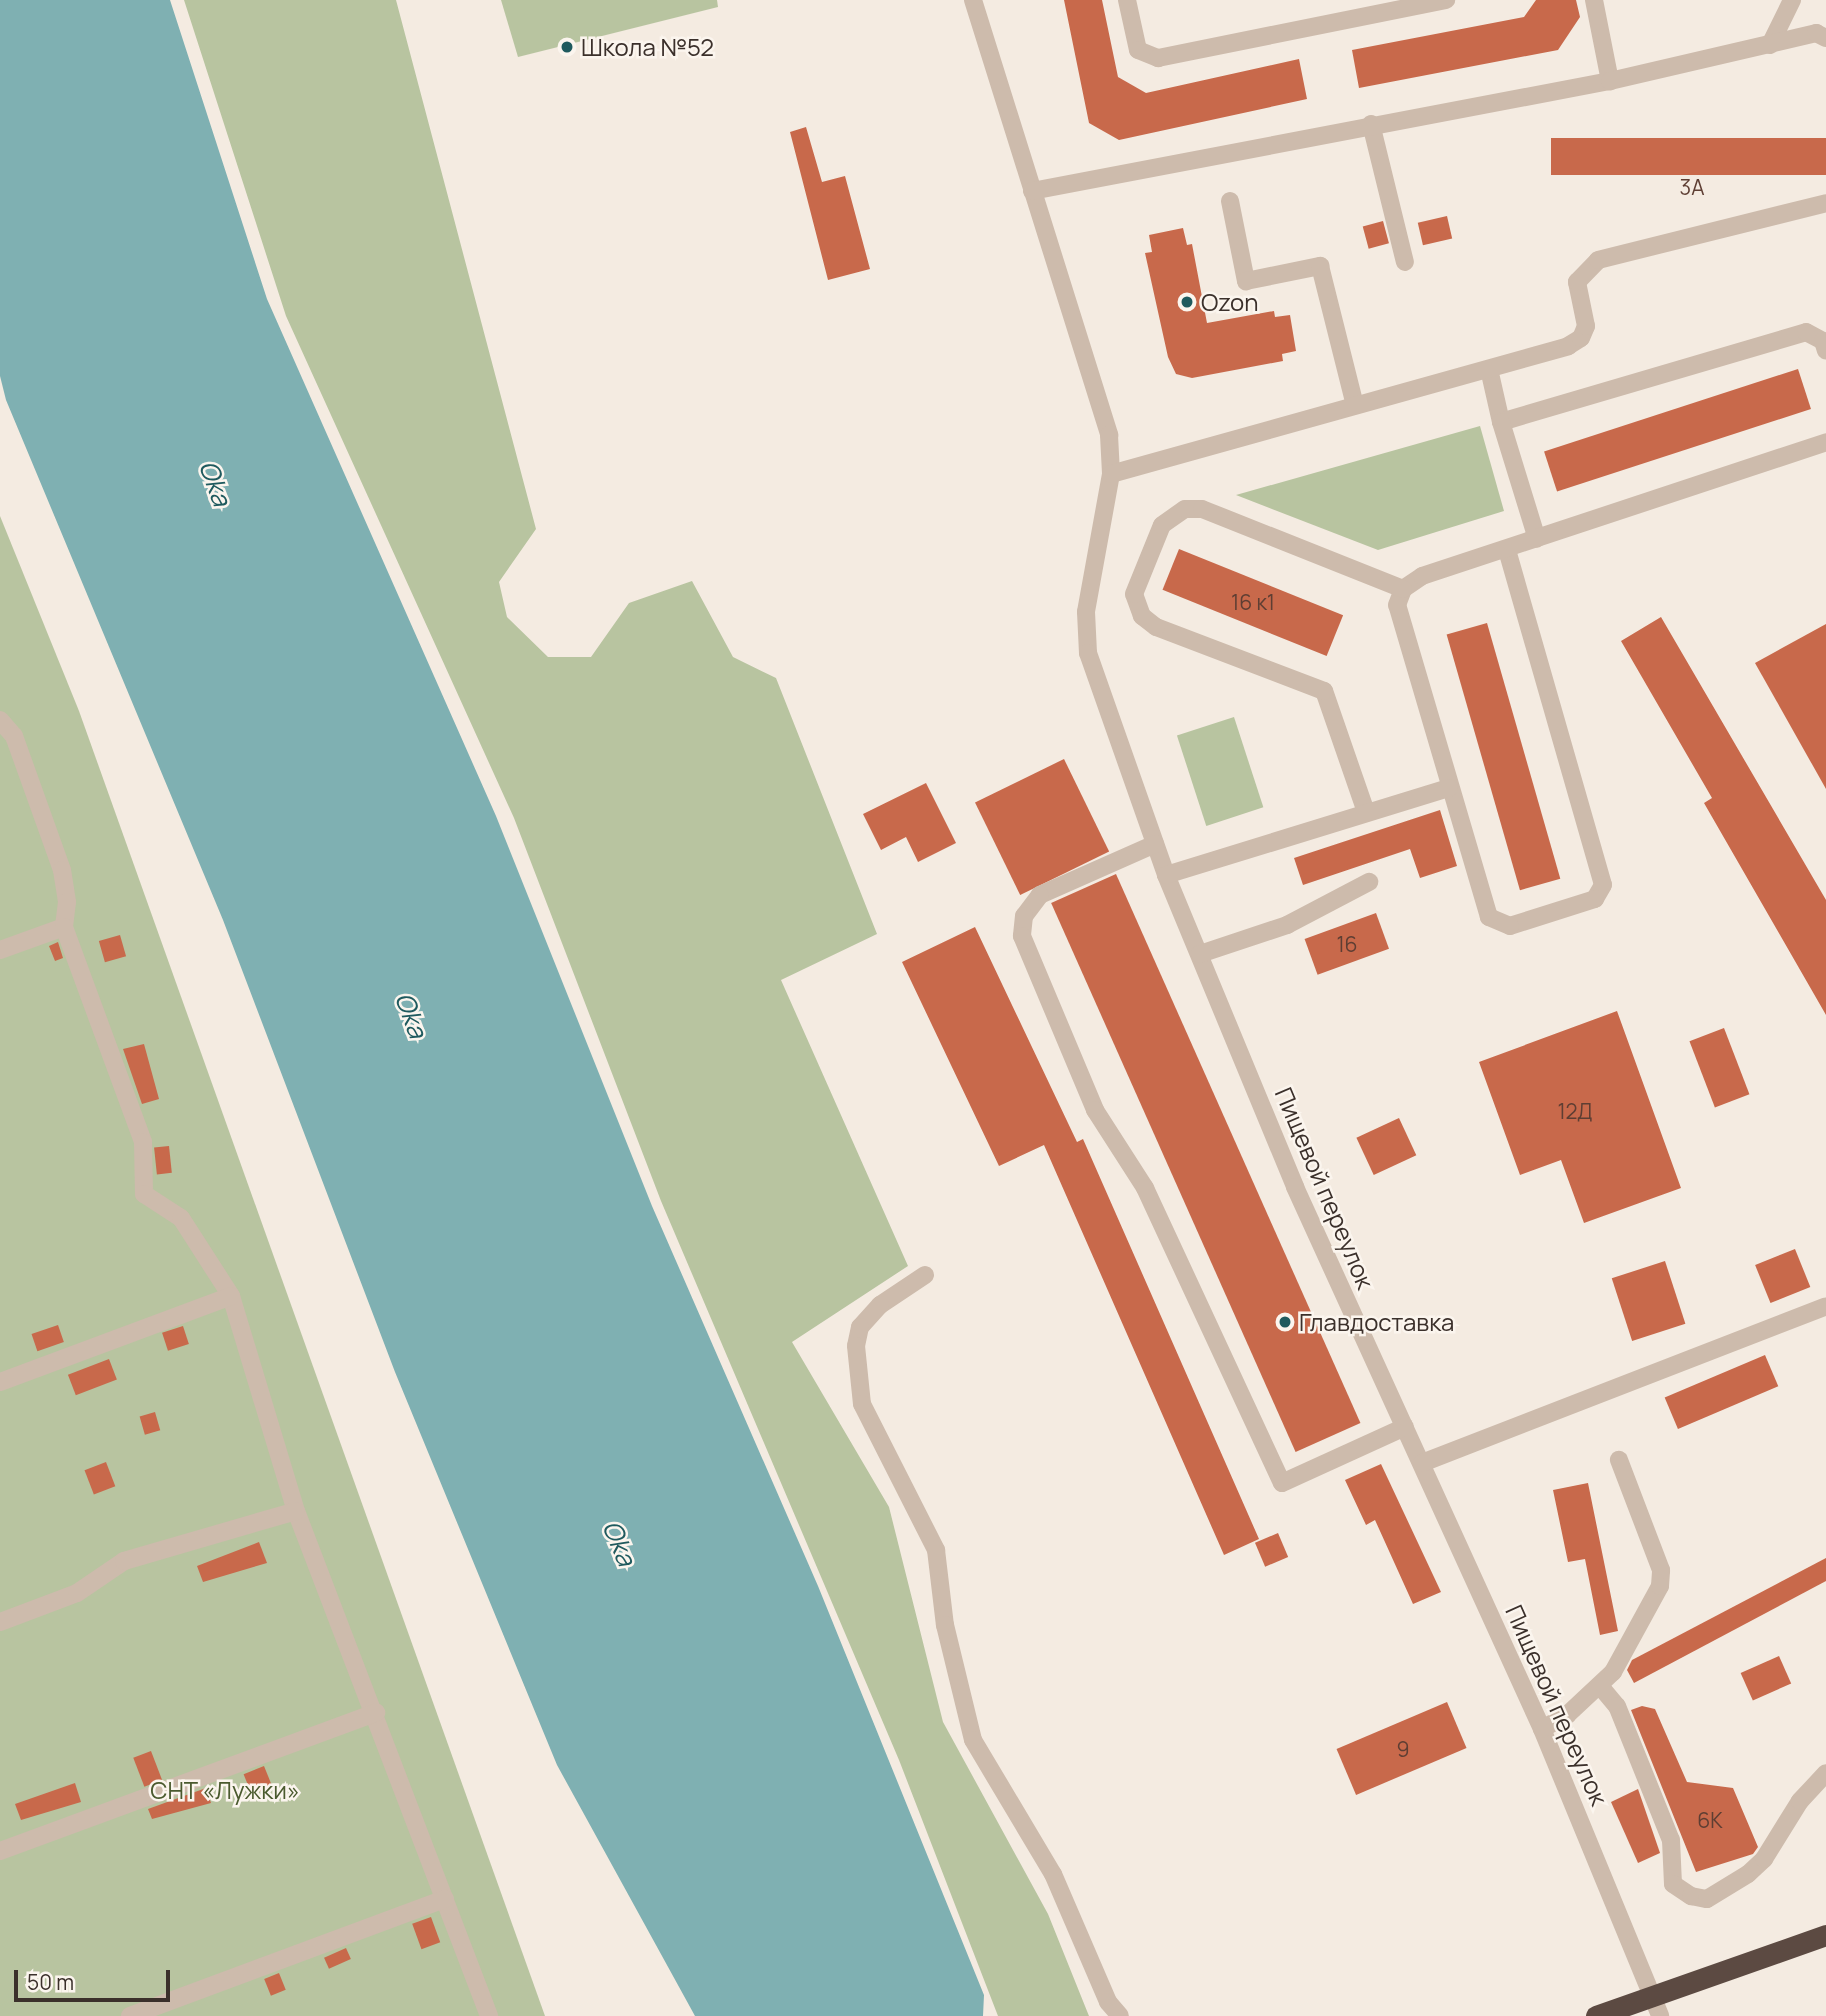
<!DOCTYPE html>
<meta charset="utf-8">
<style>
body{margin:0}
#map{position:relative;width:1826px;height:2016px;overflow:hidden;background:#f4ebe1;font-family:Manrope,sans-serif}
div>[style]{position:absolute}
.green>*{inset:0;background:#b8c4a0;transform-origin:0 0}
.water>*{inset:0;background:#7fb0b2}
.building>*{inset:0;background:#c8694b;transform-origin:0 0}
.minor>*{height:18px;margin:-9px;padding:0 9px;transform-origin:9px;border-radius:9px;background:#cdbbac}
.highway>*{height:21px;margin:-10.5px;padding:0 10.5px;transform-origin:10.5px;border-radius:10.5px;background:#5c4a42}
.dots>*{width:19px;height:19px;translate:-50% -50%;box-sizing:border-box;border:4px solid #fbf5ee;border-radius:50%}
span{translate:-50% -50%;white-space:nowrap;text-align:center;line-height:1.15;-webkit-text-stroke:5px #fbf5ee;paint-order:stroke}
.number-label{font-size:21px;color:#5e3e33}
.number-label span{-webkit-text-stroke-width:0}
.poi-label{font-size:24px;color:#3b302b}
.left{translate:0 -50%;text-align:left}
.street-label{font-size:24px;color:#3b302b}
.park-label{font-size:24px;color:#4a5a2e}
.water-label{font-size:26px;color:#1f5a5e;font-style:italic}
.scale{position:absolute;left:14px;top:1970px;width:156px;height:32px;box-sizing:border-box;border:4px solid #3b302b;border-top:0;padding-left:9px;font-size:21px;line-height:24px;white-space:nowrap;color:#3b302b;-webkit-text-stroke:5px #fbf5ee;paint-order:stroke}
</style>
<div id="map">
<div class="green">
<div style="clip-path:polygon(184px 0,396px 0,536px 529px,499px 582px,507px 617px,548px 657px,591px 657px,629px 603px,692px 581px,733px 657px,776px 678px,877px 934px,781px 980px,908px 1266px,792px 1342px,889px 1507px,943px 1722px,1048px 1914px,1089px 2016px,998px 2016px,899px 1760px,661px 1201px,514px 818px,286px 316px)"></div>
<div style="clip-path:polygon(501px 0,717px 0,718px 7px,518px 57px)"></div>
<div style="clip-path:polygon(1480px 426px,1504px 511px,1378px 550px,1236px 495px)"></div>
<div style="clip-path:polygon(0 516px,79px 711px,545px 2016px,0 2016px)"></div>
<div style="left:1234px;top:717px;width:95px;height:60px;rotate:72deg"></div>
</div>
<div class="water">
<div style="clip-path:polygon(0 0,170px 0,267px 299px,496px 816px,652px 1206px,818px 1586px,984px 1995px,983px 2016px,695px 2016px,557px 1765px,395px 1372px,223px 920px,6px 400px,0 376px)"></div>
</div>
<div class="building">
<div style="clip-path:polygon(1064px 0,1102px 0,1118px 77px,1146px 93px,1299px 59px,1307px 99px,1119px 140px,1089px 123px)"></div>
<div style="clip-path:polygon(1536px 0,1576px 0,1580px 17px,1558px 50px,1359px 88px,1352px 50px,1524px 17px)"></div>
<div style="clip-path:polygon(806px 127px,822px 182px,845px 176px,870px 269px,828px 280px,790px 132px)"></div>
<div style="left:1826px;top:138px;width:37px;height:275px;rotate:90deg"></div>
<div style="left:1447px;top:216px;width:23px;height:30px;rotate:77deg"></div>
<div style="left:1383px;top:221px;width:23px;height:21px;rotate:75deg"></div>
<div style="clip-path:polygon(1183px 228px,1187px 245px,1192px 244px,1207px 323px,1274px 311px,1275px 317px,1290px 315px,1296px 351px,1282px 354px,1283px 361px,1192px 378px,1176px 374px,1168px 357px,1145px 253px,1152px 252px,1149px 235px)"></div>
<div style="left:1798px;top:369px;width:42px;height:267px;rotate:72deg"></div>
<div style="left:1179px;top:549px;width:177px;height:44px;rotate:22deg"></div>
<div style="clip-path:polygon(1661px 617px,1826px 900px,1826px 1015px,1704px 803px,1712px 798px,1621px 641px)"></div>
<div style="left:1487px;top:623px;width:266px;height:42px;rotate:74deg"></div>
<div style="clip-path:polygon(1826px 624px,1826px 789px,1755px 663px)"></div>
<div style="left:1064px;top:759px;width:103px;height:99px;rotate:64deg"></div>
<div style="clip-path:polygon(926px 783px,956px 843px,918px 862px,906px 837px,881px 850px,863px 814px)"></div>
<div style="clip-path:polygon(1440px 810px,1457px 866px,1420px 878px,1410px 849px,1303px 885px,1294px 858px)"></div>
<div style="left:1116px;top:874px;width:601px;height:71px;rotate:66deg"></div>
<div style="left:1376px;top:913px;width:38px;height:76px;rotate:70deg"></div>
<div style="clip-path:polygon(975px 927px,1077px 1142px,1083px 1139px,1259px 1539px,1224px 1555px,1044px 1145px,999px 1166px,902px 962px)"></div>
<div style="left:120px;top:935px;width:22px;height:22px;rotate:74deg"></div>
<div style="clip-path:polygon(58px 942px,63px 958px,55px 961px,49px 946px)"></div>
<div style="clip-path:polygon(1617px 1011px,1681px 1188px,1584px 1223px,1561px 1160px,1520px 1175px,1479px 1062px)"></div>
<div style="left:1724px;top:1028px;width:71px;height:37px;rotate:69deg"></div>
<div style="clip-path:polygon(144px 1044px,159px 1099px,142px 1104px,123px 1049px)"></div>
<div style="left:1399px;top:1118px;width:41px;height:47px;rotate:65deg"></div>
<div style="left:169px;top:1146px;width:27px;height:15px;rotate:84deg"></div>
<div style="left:1795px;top:1249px;width:41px;height:43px;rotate:68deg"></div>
<div style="left:1665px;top:1261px;width:66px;height:56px;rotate:72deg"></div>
<div style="left:58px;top:1325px;width:18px;height:28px;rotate:71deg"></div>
<div style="left:183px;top:1326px;width:19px;height:22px;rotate:72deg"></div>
<div style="left:1765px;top:1355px;width:34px;height:109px;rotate:67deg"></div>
<div style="left:109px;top:1359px;width:22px;height:44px;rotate:69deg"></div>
<div style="left:155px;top:1412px;width:19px;height:16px;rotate:74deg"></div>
<div style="left:106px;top:1462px;width:26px;height:23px;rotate:69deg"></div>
<div style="clip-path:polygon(1381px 1464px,1441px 1592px,1413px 1604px,1375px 1520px,1366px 1525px,1345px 1480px)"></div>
<div style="clip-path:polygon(1588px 1483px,1618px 1631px,1600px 1635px,1585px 1559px,1568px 1562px,1553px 1490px)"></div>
<div style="left:1278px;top:1533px;width:26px;height:25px;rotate:67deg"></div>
<div style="clip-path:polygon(259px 1542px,267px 1563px,203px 1582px,197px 1566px)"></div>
<div style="clip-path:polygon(1826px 1558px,1826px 1581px,1634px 1683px,1627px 1670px,1632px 1660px)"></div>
<div style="left:1779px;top:1656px;width:30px;height:42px;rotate:66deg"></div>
<div style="left:1447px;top:1702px;width:50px;height:120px;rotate:67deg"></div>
<div style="clip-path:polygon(1642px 1706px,1655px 1709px,1687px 1782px,1733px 1788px,1758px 1847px,1753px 1854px,1696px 1872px,1631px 1710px)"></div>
<div style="left:151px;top:1751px;width:31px;height:19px;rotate:69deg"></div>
<div style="left:264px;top:1766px;width:22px;height:22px;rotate:68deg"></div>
<div style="clip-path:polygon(75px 1783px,81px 1802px,21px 1820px,15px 1804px)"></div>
<div style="clip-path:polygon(206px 1788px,211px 1803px,152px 1819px,148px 1809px)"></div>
<div style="clip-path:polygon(1638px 1789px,1660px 1853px,1638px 1863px,1611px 1802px)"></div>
<div style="left:431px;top:1917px;width:27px;height:20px;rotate:70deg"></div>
<div style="left:346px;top:1948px;width:12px;height:24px;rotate:66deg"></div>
<div style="left:279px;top:1973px;width:18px;height:16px;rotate:68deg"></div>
</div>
<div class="minor">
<div style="left:973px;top:0;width:456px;rotate:72.6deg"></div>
<div style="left:1109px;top:435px;width:39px;rotate:87deg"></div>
<div style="left:1111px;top:474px;width:140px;rotate:100.3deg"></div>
<div style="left:1086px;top:612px;width:41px;rotate:87.2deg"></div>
<div style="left:1088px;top:653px;width:235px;rotate:70.6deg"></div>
<div style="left:1166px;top:875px;width:338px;rotate:67.5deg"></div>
<div style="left:1295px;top:1187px;width:596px;rotate:65.5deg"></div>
<div style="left:1542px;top:1729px;width:310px;rotate:67.6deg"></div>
<div style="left:1127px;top:0;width:51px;rotate:77.6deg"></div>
<div style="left:1138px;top:50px;width:22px;rotate:22deg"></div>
<div style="left:1158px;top:58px;width:294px;rotate:-11.4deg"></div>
<div style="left:1594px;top:0;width:83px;rotate:78.8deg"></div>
<div style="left:1770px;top:45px;width:50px;rotate:-63.9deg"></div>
<div style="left:1371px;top:124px;width:142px;rotate:76.2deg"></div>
<div style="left:1032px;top:191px;width:588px;rotate:-10.78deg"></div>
<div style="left:1610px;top:81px;width:212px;rotate:-13.1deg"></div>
<div style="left:1816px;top:33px;width:11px;rotate:27deg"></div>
<div style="left:1230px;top:201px;width:82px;rotate:78.7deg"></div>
<div style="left:1246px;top:281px;width:76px;rotate:-11.5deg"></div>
<div style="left:1320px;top:266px;width:143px;rotate:75.9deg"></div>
<div style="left:1489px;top:369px;width:54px;rotate:77.2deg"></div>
<div style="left:1501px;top:422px;width:318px;rotate:-16.4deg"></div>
<div style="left:1806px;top:332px;width:19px;rotate:28deg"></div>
<div style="left:1823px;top:341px;width:10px;rotate:73deg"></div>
<div style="left:1501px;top:422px;width:122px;rotate:72.9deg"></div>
<div style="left:1111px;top:474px;width:475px;rotate:-15.6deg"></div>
<div style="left:1568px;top:346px;width:15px;rotate:-32deg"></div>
<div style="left:1581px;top:338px;width:13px;rotate:-67deg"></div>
<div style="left:1586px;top:326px;width:45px;rotate:-101.6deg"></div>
<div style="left:1577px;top:282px;width:30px;rotate:-46deg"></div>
<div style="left:1598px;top:260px;width:235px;rotate:-14deg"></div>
<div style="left:1507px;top:550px;width:348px;rotate:74deg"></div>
<div style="left:1603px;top:885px;width:16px;rotate:120deg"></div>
<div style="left:1595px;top:899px;width:89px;rotate:162.4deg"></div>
<div style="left:1510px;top:926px;width:23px;rotate:-157deg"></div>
<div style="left:1489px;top:917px;width:325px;rotate:-106.4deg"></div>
<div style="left:1397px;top:605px;width:17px;rotate:-69deg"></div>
<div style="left:1403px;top:589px;width:23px;rotate:-34deg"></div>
<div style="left:1422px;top:576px;width:426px;rotate:-18.3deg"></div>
<div style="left:0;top:720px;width:21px;rotate:49deg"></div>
<div style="left:14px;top:736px;width:142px;rotate:70.3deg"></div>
<div style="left:62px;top:870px;width:32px;rotate:81deg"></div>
<div style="left:67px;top:902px;width:25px;rotate:97deg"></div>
<div style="left:1366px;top:812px;width:128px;rotate:-109.1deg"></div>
<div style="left:1324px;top:691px;width:180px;rotate:-159.1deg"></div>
<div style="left:1156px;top:627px;width:18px;rotate:-142deg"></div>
<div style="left:1142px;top:616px;width:23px;rotate:-110deg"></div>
<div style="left:1134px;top:594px;width:74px;rotate:-67.9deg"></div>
<div style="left:1162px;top:525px;width:28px;rotate:-35deg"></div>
<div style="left:1185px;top:509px;width:17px"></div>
<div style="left:1202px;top:509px;width:216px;rotate:21.7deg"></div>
<div style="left:1155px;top:844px;width:126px;rotate:156.1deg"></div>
<div style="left:1040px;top:895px;width:26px;rotate:127deg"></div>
<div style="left:1024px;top:916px;width:20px;rotate:96deg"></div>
<div style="left:1022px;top:936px;width:189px;rotate:67.2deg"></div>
<div style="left:1095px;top:1110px;width:93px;rotate:57.3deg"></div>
<div style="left:1145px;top:1188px;width:325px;rotate:65.1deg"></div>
<div style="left:1282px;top:1483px;width:135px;rotate:-24.5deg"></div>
<div style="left:1166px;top:875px;width:296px;rotate:-17.1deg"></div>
<div style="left:0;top:950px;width:68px;rotate:-19.8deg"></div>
<div style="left:64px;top:927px;width:229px;rotate:69.8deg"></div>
<div style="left:143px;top:1142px;width:52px;rotate:88.9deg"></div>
<div style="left:144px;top:1194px;width:44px;rotate:33deg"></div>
<div style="left:181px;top:1218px;width:93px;rotate:57.3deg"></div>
<div style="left:231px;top:1296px;width:225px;rotate:73.2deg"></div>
<div style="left:296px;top:1511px;width:541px;rotate:69.08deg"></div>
<div style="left:1200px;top:954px;width:92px;rotate:-18.4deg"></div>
<div style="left:1287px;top:925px;width:93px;rotate:-27.7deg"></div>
<div style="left:925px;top:1275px;width:54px;rotate:146.3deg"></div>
<div style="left:880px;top:1305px;width:30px;rotate:132deg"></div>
<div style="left:860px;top:1327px;width:19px;rotate:102deg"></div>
<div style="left:856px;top:1346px;width:58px;rotate:84.1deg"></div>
<div style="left:862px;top:1404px;width:164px;rotate:63.1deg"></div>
<div style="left:936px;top:1550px;width:76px;rotate:83.2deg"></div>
<div style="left:945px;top:1625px;width:118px;rotate:76.3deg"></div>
<div style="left:973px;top:1740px;width:156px;rotate:59.2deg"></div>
<div style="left:1053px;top:1874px;width:139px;rotate:66.7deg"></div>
<div style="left:1108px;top:2002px;width:18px;rotate:49deg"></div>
<div style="left:0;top:1382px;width:246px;rotate:-20.4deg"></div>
<div style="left:1422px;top:1463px;width:433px;rotate:-21.2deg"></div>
<div style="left:0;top:1622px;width:82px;rotate:-20.6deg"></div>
<div style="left:77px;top:1593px;width:57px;rotate:-34.2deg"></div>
<div style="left:124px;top:1561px;width:179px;rotate:-16.2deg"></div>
<div style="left:1600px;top:1686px;width:26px;rotate:50deg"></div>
<div style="left:1617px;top:1706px;width:144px;rotate:68.1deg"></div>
<div style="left:1671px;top:1840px;width:44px;rotate:87.4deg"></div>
<div style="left:1673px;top:1884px;width:22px;rotate:34deg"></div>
<div style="left:1691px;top:1896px;width:16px;rotate:11deg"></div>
<div style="left:1707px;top:1899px;width:48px;rotate:-31.4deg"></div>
<div style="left:1748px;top:1874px;width:22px;rotate:-43deg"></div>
<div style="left:1764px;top:1859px;width:68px;rotate:-58.2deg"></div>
<div style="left:1800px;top:1801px;width:38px;rotate:-47deg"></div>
<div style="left:1542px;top:1729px;width:29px;rotate:-29deg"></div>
<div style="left:1567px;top:1715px;width:63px;rotate:-43.1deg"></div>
<div style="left:1613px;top:1672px;width:98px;rotate:-61.3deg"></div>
<div style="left:1660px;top:1586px;width:16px;rotate:-86deg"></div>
<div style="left:1661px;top:1570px;width:118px;rotate:-110.9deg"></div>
<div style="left:0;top:1851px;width:401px;rotate:-20.2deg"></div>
<div style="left:130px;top:2016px;width:336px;rotate:-20.4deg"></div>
</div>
<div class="highway">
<div style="left:1596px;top:2016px;width:244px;rotate:-19.4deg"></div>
</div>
<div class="dots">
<div style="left:567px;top:47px;background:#1f5a5e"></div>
<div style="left:1187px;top:302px;background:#1f5a5e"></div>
<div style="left:1285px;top:1322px;background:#1f5a5e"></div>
</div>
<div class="number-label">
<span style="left:1692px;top:187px">3А</span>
<span style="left:1253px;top:602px">16 к1</span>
<span style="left:1347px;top:944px">16</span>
<span style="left:1575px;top:1111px">12Д</span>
<span style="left:1403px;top:1749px">9</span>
<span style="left:1710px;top:1820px">6К</span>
</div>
<div class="poi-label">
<span class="left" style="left:581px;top:47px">Школа №52</span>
<span class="left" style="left:1201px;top:302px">Ozon</span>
<span class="left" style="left:1299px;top:1322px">Главдоставка</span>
</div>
<div class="street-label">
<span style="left:1325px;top:1188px;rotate:67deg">Пищевой переулок</span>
<span style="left:1557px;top:1705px;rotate:66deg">Пищевой переулок</span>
</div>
<div class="park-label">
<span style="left:225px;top:1790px">СНТ «Лужки»</span>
</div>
<div class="water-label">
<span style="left:215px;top:483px;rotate:70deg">Oka</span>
<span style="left:411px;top:1015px;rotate:70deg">Oka</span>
<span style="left:619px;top:1543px;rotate:67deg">Oka</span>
</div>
<div class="scale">50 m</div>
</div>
